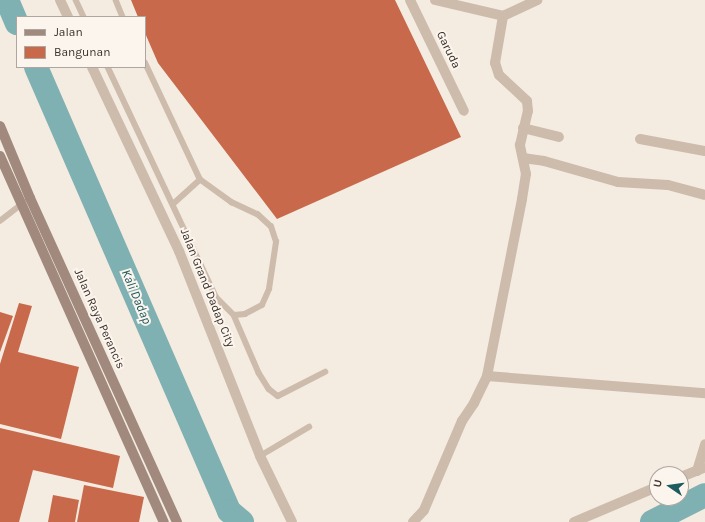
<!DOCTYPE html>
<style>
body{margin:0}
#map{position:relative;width:705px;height:522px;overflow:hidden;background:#f4ebe1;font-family:Karla,sans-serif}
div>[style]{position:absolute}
.river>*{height:24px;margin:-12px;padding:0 12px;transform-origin:12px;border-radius:12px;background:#7fb0b2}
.building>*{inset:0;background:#c8694b}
.lane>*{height:5.5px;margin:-2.75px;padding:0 2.75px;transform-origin:2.75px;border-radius:2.75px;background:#cdbbac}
.street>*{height:10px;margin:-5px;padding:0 5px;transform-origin:5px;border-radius:5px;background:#cdbbac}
.secondary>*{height:10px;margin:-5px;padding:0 5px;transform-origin:5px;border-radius:5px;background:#a18a7d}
span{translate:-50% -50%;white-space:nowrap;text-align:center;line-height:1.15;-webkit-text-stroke:4px #fbf5ee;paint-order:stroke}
.street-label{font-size:12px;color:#3b302b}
.water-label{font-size:13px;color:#1f5a5e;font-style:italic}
.legend{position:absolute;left:16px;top:16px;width:130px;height:52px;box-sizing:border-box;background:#fbf5ee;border:1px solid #aea6a0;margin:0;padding:5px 7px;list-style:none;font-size:12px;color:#3b302b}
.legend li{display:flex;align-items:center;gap:8px;height:20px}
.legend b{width:20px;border:1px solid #aea6a0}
.north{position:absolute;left:649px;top:466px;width:40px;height:40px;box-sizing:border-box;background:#fbf5ee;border:1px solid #aea6a0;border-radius:50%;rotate:283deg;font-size:11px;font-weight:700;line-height:16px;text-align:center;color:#3b302b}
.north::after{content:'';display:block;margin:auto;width:14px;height:18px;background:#1f5a5e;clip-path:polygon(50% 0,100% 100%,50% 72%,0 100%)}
</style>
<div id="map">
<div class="river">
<div style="left:7px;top:0;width:25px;rotate:67deg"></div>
<div style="left:36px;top:67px;width:484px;rotate:66.5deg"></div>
<div style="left:229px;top:511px;width:17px;rotate:40deg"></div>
<div style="left:652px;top:522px;width:59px;rotate:-27deg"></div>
</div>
<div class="building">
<div style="clip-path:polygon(131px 0,395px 0,461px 137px,277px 219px,158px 63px,145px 33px,145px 17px,138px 17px)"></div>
<div style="clip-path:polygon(19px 303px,32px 306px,18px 352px,79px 367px,61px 439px,0 424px,0 364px)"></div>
<div style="clip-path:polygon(0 312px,13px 316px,0 352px)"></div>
<div style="clip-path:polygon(0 428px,120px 456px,113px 488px,33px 470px,19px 522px,0 522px)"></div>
<div style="clip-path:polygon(84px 485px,144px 497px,139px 522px,77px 522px)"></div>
<div style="clip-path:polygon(53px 495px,79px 500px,75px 522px,48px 522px)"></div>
</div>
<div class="lane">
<div style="left:76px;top:0;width:19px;rotate:65deg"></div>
<div style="left:116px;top:0;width:18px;rotate:68deg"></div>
<div style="left:108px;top:67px;width:254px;rotate:64.8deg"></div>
<div style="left:216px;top:297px;width:25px;rotate:45deg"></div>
<div style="left:234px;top:315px;width:11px;rotate:-5deg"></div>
<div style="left:245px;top:314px;width:19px;rotate:-28deg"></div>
<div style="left:262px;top:305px;width:17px;rotate:-66deg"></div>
<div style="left:269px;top:289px;width:48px;rotate:-81.5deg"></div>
<div style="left:276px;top:242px;width:16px;rotate:-108deg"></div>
<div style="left:271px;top:227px;width:18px;rotate:-137deg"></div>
<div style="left:258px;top:215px;width:29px;rotate:-155deg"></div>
<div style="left:232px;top:203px;width:39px;rotate:-144deg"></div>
<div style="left:200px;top:180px;width:129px;rotate:-115.2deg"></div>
<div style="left:173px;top:204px;width:36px;rotate:-42deg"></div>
<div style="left:0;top:221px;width:29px;rotate:-38deg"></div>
<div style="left:234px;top:315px;width:63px;rotate:66.7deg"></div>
<div style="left:259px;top:373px;width:19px;rotate:58deg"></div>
<div style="left:269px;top:389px;width:11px;rotate:38deg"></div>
<div style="left:278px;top:396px;width:53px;rotate:-27.1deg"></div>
<div style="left:260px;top:456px;width:57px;rotate:-30.6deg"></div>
</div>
<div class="street">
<div style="left:60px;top:0;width:19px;rotate:65deg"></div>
<div style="left:410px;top:0;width:123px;rotate:64.1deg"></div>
<div style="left:435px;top:0;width:70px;rotate:13.2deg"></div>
<div style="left:503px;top:16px;width:38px;rotate:-25deg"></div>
<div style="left:92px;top:67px;width:204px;rotate:64.7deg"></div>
<div style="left:179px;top:251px;width:220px;rotate:68.4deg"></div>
<div style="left:260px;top:456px;width:73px;rotate:64.1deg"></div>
<div style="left:523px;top:128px;width:37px;rotate:14deg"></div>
<div style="left:640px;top:139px;width:66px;rotate:10.5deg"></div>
<div style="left:523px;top:158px;width:21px;rotate:8deg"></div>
<div style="left:544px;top:161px;width:77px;rotate:15.8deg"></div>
<div style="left:618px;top:182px;width:50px;rotate:3.4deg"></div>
<div style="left:668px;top:185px;width:38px;rotate:15deg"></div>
<div style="left:487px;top:376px;width:219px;rotate:4.5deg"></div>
<div style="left:697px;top:471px;width:28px;rotate:-73deg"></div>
<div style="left:681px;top:477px;width:24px;rotate:-22deg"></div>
<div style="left:413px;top:522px;width:16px;rotate:-47deg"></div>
<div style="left:424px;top:510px;width:97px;rotate:-66.9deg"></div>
<div style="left:462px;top:421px;width:22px;rotate:-56deg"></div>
<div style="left:474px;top:403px;width:30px;rotate:-64deg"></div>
<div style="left:487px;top:376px;width:180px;rotate:-78.8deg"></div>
<div style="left:522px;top:199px;width:25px;rotate:-81deg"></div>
<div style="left:526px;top:174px;width:30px;rotate:-102deg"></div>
<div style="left:520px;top:145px;width:35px;rotate:-77deg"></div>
<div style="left:528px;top:111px;width:10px;rotate:-96deg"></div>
<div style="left:527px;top:101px;width:38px;rotate:-137deg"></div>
<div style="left:499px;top:75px;width:13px;rotate:-108deg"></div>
<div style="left:495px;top:63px;width:48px;rotate:-80.3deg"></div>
<div style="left:574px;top:522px;width:90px;rotate:-22.9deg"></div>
</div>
<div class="secondary">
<div style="left:0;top:126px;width:78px;rotate:67.4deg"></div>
<div style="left:30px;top:198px;width:356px;rotate:65.6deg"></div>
<div style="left:0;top:156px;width:401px;rotate:65.9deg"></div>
</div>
<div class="street-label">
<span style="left:448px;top:50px;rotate:64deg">Garuda</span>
<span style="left:207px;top:288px;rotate:68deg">Jalan Grand Dadap City</span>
<span style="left:99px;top:319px;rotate:66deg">Jalan Raya Perancis</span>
</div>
<div class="water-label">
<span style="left:136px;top:297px;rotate:67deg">Kali Dadap</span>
</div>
<ul class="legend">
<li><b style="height:5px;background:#a18a7d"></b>Jalan</li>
<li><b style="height:11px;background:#c8694b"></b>Bangunan</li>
</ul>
<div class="north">U</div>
</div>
